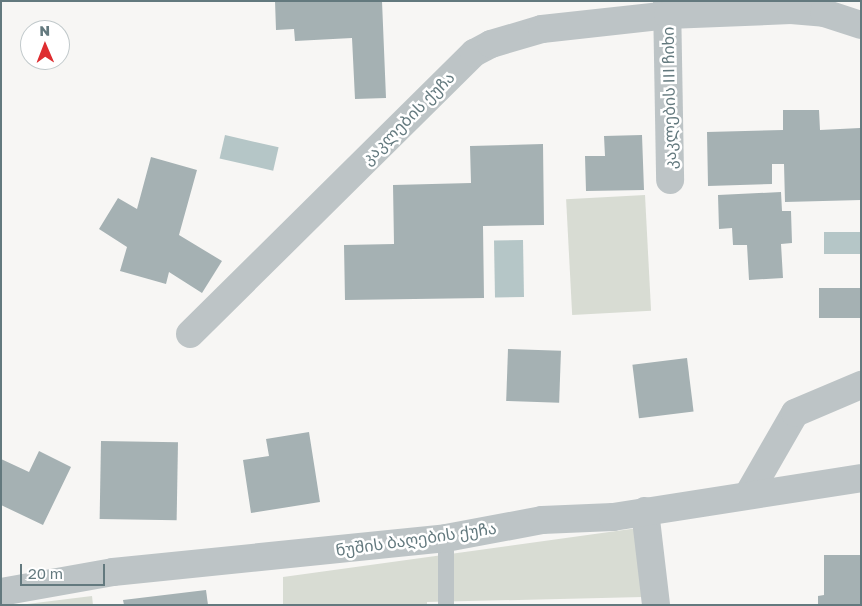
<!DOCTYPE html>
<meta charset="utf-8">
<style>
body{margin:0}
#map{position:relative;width:862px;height:606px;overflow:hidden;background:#f7f6f4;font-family:"Golos Text","Noto Sans Georgian",sans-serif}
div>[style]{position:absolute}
.green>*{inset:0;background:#d8dcd3;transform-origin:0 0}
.water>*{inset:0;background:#b5c6c7;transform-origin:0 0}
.building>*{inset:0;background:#a5b1b3;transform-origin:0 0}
.lane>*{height:16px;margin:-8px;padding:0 8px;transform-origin:8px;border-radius:8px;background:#bdc4c6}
.street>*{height:28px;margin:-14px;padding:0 14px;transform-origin:14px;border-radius:14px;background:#bdc4c6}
span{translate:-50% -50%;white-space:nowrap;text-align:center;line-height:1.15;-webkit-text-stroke:5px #fff;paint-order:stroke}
.street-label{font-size:16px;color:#63797e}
.frame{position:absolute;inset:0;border:2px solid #63797e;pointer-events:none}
.north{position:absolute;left:20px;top:20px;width:50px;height:50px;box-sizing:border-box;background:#fff;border:1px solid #c1c9cb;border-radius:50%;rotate:359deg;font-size:14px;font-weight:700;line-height:20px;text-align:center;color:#63797e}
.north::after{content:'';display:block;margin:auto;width:18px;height:22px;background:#de2d30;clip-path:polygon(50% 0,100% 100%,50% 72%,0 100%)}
.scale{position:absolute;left:20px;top:564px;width:85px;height:22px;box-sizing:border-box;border:2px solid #63797e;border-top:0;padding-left:6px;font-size:15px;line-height:18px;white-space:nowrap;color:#63797e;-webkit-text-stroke:4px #fff;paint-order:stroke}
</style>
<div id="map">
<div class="green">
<div style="left:645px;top:195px;width:116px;height:79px;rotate:87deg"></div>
<div style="clip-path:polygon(638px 528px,643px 597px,427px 602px,427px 605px,283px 605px,283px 577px)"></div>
<div style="clip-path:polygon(92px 596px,93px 605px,19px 605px)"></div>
</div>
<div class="water">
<div style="left:225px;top:135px;width:55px;height:24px;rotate:13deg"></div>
<div style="left:861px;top:232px;width:22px;height:37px;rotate:90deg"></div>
<div style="left:523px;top:240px;width:57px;height:29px;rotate:89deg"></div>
</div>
<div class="building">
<div style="clip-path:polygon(275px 1px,382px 1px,386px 98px,355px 99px,352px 38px,295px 41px,294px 29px,276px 30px)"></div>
<div style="clip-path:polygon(783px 110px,819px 110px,820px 130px,860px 128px,861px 200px,785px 202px,784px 164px,772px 164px,772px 184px,708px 186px,707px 132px,783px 130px)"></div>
<div style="clip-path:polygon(642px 135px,644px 190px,586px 191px,585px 156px,605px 156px,604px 136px)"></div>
<div style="clip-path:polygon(543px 144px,544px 225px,483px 226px,484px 298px,345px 300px,344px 245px,394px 244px,393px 185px,471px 183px,470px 146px)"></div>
<div style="clip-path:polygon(151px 157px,197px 170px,179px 235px,222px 261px,202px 293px,169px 272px,166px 284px,120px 271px,127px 247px,99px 229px,118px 198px,137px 209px)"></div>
<div style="clip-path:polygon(781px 192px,782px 211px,791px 211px,792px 243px,781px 244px,783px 278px,749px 280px,747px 245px,733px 245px,732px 228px,719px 229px,718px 195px)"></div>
<div style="left:819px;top:288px;width:41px;height:30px"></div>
<div style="left:508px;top:349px;width:53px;height:52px;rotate:2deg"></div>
<div style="left:687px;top:358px;width:54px;height:55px;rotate:83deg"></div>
<div style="clip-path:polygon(309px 432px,320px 502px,251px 513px,243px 460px,269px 456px,266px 439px)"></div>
<div style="left:101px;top:441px;width:77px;height:78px;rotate:1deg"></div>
<div style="clip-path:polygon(39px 451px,71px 467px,43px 525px,1px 505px,1px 459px,29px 472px)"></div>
<div style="clip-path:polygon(824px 555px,861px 555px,861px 605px,818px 605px,818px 596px,824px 595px)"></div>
<div style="clip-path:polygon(206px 590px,208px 605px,124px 605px,123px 600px)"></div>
</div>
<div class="lane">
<div style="left:446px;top:538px;width:67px;rotate:90deg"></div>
</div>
<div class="street">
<div style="left:667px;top:1px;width:179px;rotate:89deg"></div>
<div style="left:190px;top:334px;width:400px;rotate:-44.7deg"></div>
<div style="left:474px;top:53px;width:19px;rotate:-28deg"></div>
<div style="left:491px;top:44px;width:53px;rotate:-16.4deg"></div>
<div style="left:542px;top:29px;width:127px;rotate:-6.3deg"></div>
<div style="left:668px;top:15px;width:123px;rotate:-2.3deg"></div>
<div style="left:791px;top:10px;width:33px;rotate:5deg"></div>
<div style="left:824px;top:13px;width:39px;rotate:18deg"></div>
<div style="left:749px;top:493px;width:92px;rotate:-60.1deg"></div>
<div style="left:795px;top:413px;width:72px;rotate:-23deg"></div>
<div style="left:645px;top:511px;width:95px;rotate:83.3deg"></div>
<div style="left:1px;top:592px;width:114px;rotate:-10.1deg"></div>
<div style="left:113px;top:572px;width:335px;rotate:-5.8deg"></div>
<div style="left:446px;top:538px;width:98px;rotate:-10.6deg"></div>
<div style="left:542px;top:520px;width:71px;rotate:-2.4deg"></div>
<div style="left:613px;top:517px;width:251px;rotate:-8.9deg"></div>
</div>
<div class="street-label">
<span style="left:669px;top:98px;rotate:-91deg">კაკლების III ჩიხი</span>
<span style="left:408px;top:118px;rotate:-45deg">კაკლების ქუჩა</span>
<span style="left:416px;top:539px;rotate:-8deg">ნუშის ბაღების ქუჩა</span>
</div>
<div class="frame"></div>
<div class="north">N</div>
<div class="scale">20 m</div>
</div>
